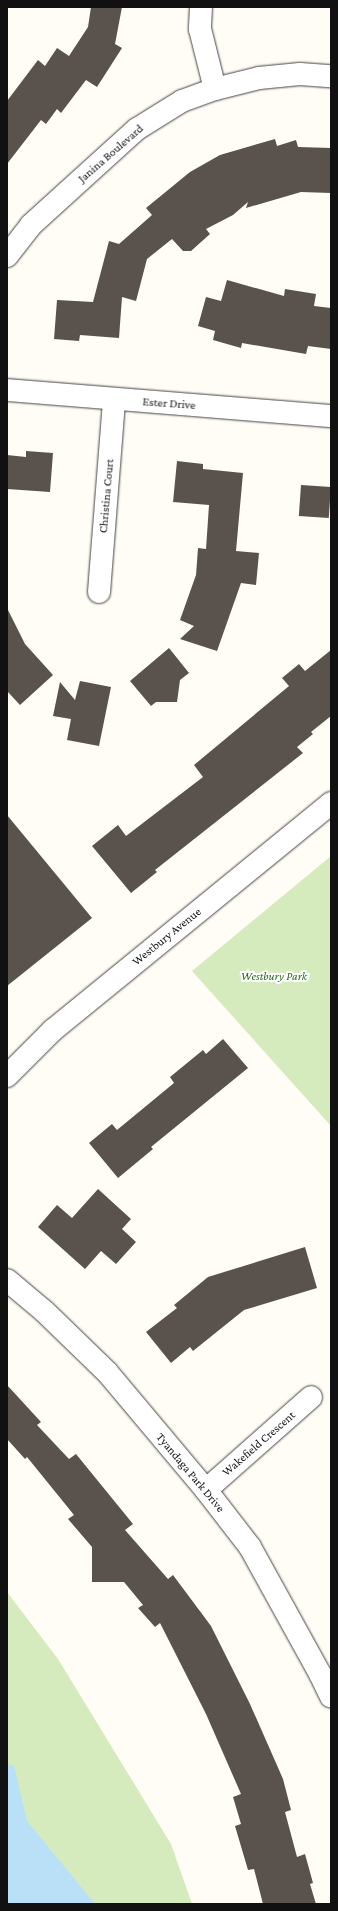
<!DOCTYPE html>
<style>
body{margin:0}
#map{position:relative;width:338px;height:1911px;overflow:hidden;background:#fffdf5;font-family:"Crimson Pro",serif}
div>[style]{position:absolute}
.green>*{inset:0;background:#d5ebbd}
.water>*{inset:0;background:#b9e0f7}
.building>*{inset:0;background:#5a524d;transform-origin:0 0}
.roads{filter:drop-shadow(0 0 1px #444) drop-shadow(0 0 1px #444)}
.minor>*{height:22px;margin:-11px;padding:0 11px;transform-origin:11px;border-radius:11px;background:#fff}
span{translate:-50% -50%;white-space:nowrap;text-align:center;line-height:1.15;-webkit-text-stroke:4px #fff;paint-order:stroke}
.street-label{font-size:12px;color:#111}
.park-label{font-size:12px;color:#2f6b1f;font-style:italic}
.frame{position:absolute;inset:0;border:8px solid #111;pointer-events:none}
</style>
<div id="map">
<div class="green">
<div style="clip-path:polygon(331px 856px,331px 1126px,192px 971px)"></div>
<div style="clip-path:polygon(7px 1592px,58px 1659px,171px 1844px,192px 1904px,7px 1904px)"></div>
</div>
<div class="water">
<div style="clip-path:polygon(7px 1764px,14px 1766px,27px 1821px,95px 1904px,7px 1904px)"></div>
</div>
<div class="building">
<div style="clip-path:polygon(91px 7px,122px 7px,115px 44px,122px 48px,97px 87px,86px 80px,61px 113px,57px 109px,46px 124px,41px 120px,7px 164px,7px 101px,38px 60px,45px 66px,57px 48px,69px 56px,88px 27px)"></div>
<div style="clip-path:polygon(275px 139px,277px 146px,296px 140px,298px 147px,331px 148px,331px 193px,301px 192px,246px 208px,248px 202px,233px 215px,206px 229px,210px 234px,191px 251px,183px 251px,172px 239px,147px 259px,136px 301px,122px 297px,119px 338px,80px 335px,79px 341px,54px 339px,57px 300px,93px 302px,109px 241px,119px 244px,152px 215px,146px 208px,190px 172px,220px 155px)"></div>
<div style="clip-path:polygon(227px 280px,284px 296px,285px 289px,316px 294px,314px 306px,331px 308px,331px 349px,308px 346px,306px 354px,242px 343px,241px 348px,213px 340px,215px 331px,198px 326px,206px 297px,221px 301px)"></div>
<div style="clip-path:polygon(26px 451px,53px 453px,50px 492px,7px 489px,7px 455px,26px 457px)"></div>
<div style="clip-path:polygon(177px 461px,203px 464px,203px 469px,243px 473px,236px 551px,259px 553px,256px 585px,241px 583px,217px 651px,180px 639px,194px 626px,180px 620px,196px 575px,198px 548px,206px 549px,209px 505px,173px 502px)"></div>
<div style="left:301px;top:485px;width:30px;height:31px;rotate:4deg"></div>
<div style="clip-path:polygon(7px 608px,25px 644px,53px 675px,20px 705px,7px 691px)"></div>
<div style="clip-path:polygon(169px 648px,189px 673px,180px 680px,177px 702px,156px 702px,151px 706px,130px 681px)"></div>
<div style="clip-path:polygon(331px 650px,331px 716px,311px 732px,313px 734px,297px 747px,303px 753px,155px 870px,157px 872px,131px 893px,92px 846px,118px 825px,126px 836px,203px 777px,194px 765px,289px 686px,282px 678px,299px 664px,305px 671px)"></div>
<div style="clip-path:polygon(80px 681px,111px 687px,99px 746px,67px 740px,71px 719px,53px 716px,60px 682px,75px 700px)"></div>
<div style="clip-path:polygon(7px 815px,92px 918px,7px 986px)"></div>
<div style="clip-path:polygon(223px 1039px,248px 1068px,151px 1147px,153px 1149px,118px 1178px,89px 1143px,112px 1124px,117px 1130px,174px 1083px,170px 1077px,203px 1050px,206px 1054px)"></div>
<div style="clip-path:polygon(98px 1189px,131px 1219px,122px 1229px,136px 1242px,116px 1264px,101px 1251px,85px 1269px,38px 1227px,57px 1205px,72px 1218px)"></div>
<div style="clip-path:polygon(305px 1247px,317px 1288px,244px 1310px,193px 1351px,190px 1347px,171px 1363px,146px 1332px,177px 1308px,174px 1305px,208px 1277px)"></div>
<div style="clip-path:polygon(7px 1385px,41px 1422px,37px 1425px,69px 1459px,76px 1454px,133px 1524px,125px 1530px,168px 1579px,173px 1575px,211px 1626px,250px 1704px,283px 1779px,291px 1810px,285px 1812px,297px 1857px,305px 1854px,313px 1883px,310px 1884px,316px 1904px,263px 1904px,254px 1869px,248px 1870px,235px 1826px,241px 1824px,233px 1797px,241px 1794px,206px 1714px,160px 1623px,155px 1627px,138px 1608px,143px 1605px,124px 1582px,92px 1582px,92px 1547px,68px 1519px,74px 1515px,27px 1457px,25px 1459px,7px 1439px)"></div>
</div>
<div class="roads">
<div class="minor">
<div style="left:201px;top:7px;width:22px;rotate:93deg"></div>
<div style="left:200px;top:29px;width:62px;rotate:76deg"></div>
<div style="left:7px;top:256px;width:39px;rotate:-52deg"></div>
<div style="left:31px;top:225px;width:143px;rotate:-42.2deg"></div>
<div style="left:137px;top:129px;width:53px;rotate:-31.9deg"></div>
<div style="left:182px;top:101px;width:35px;rotate:-20deg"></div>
<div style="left:215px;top:89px;width:45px;rotate:-14deg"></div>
<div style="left:259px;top:78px;width:41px;rotate:-5.6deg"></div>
<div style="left:300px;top:74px;width:31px;rotate:4deg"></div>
<div style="left:7px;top:390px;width:325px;rotate:4.6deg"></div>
<div style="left:99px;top:592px;width:193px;rotate:-85.5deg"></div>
<div style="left:7px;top:1076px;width:65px;rotate:-45deg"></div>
<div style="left:53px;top:1030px;width:359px;rotate:-39.2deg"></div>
<div style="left:7px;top:1280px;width:48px;rotate:40deg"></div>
<div style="left:44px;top:1311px;width:88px;rotate:44.1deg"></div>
<div style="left:107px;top:1372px;width:154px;rotate:50deg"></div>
<div style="left:206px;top:1490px;width:72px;rotate:52.3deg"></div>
<div style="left:250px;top:1547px;width:145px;rotate:61.1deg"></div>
<div style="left:320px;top:1674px;width:25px;rotate:64deg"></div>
<div style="left:206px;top:1490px;width:140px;rotate:-41.5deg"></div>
</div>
</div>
<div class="street-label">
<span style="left:111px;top:154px;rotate:-41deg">Janina Boulevard</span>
<span style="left:169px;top:404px;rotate:4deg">Ester Drive</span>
<span style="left:107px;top:496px;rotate:-85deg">Christina Court</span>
<span style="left:167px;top:937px;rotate:-39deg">Westbury Avenue</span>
<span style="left:259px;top:1444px;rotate:-41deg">Wakefield Crescent</span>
<span style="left:190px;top:1473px;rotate:50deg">Tyandaga Park Drive</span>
</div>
<div class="park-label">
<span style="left:274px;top:977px">Westbury Park</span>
</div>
<div class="frame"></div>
</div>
